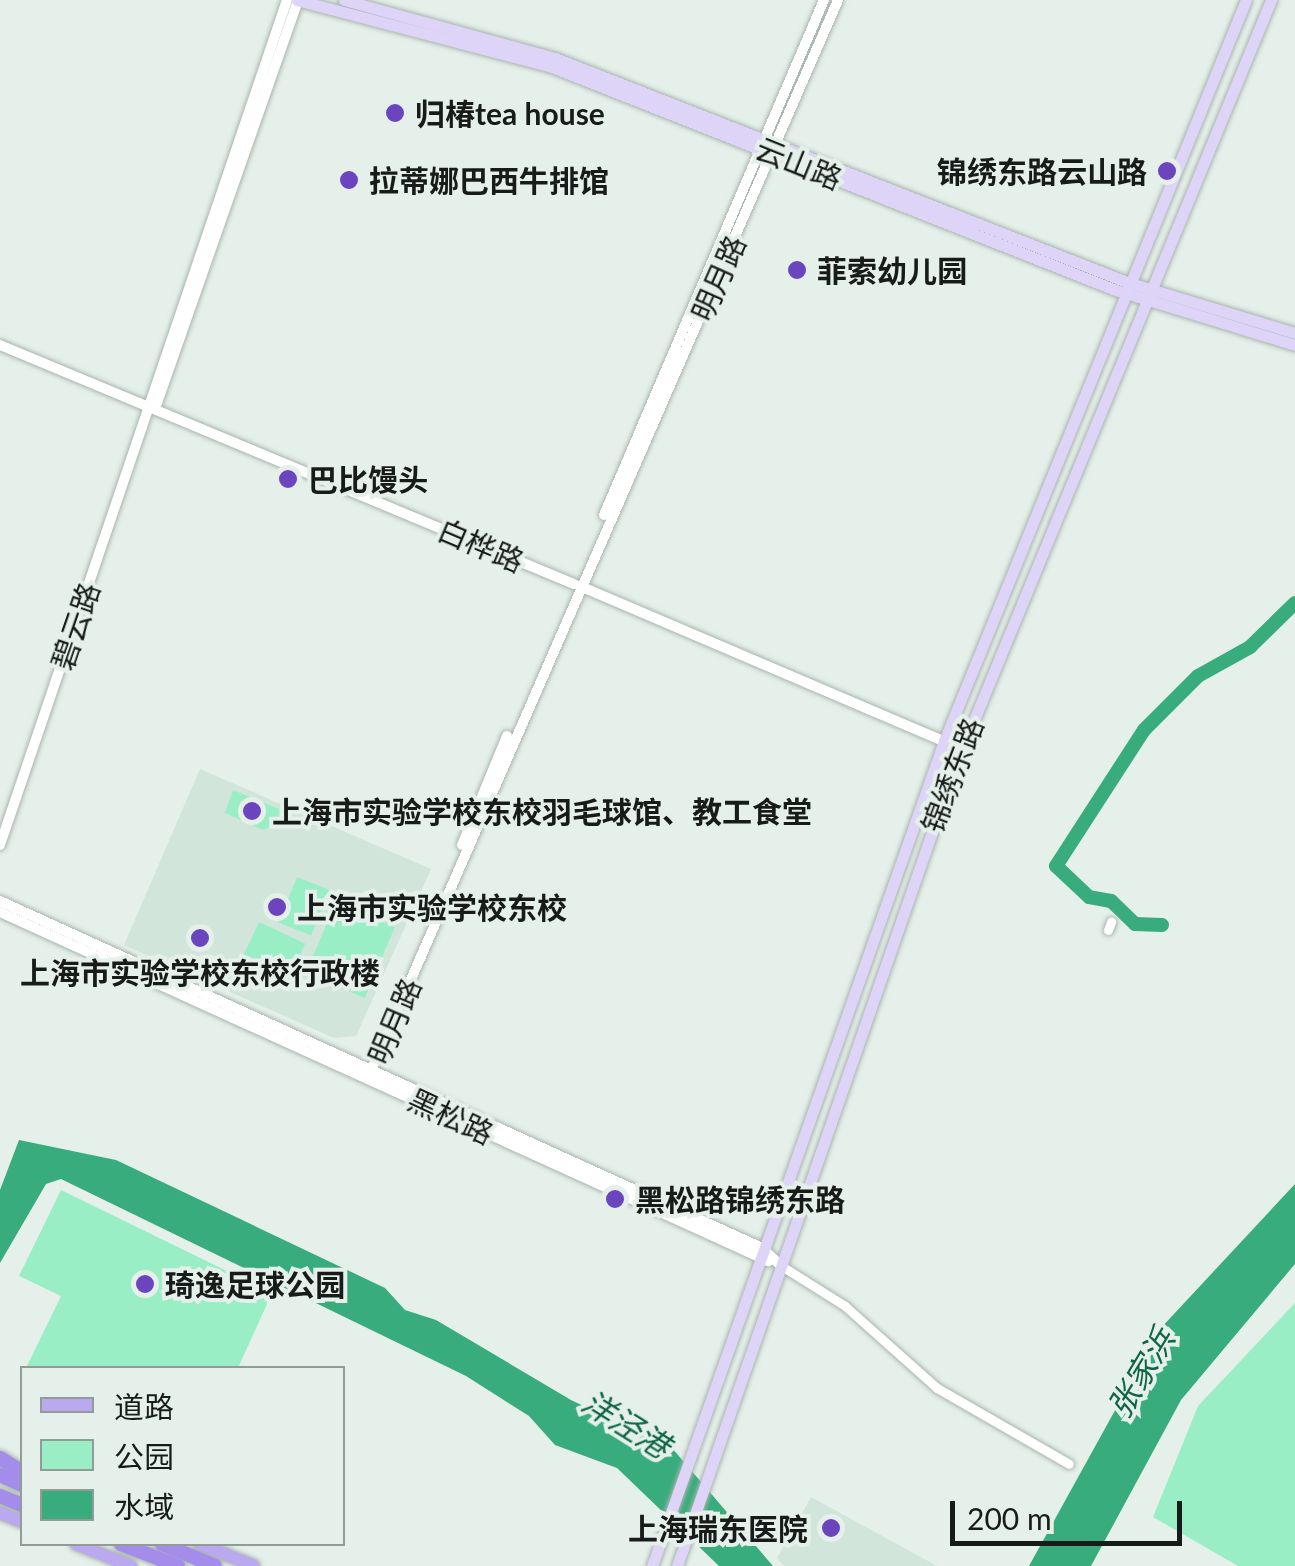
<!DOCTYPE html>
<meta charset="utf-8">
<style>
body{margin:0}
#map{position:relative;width:1295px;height:1566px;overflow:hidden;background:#e4f0e9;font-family:Lato,"Noto Sans SC",sans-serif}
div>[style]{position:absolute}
.built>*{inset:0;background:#d1e5da}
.green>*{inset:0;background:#9aeec5;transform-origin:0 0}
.water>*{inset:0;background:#39ac7d}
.river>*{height:14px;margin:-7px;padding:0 7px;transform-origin:7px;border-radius:7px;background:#39ac7d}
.roads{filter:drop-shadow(0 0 2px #a9b4ae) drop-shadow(0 0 2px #a9b4ae)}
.minor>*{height:9px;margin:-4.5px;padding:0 4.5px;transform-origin:4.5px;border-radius:4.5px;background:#fff}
.tertiary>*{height:10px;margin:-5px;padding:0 5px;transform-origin:5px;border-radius:5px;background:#fff}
.secondary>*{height:11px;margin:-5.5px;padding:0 5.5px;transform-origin:5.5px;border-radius:5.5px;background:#ddd4f8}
.primary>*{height:12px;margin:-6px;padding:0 6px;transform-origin:6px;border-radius:6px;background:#bba9f0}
.trunk>*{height:14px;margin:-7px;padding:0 7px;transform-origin:7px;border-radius:7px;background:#a48ceb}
.dots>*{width:28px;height:28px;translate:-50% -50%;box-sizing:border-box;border:5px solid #e4f0e9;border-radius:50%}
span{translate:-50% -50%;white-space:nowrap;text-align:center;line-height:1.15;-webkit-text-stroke:8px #e4f0e9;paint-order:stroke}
.poi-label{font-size:30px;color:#171b19;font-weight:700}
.left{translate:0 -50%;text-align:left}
.right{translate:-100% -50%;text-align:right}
.street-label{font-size:30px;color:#171b19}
.water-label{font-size:32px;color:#0f6546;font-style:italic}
.legend{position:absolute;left:20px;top:1366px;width:325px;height:180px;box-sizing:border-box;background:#e4f0e9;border:2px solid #929b96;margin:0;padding:12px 18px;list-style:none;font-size:30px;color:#171b19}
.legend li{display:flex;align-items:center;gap:20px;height:50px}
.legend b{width:50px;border:2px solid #929b96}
.scale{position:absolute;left:950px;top:1501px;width:232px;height:45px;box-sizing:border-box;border:5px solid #171b19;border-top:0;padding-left:12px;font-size:30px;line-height:35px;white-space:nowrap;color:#171b19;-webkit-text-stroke:8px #e4f0e9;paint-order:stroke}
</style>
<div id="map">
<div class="built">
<div style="clip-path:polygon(200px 769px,431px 869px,356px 1036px,334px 1038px,124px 945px)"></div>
<div style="clip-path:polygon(811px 1497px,937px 1566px,784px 1566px,777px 1558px)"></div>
</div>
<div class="green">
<div style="clip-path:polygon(233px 790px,279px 809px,278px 824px,263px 830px,225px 813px)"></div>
<div style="left:297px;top:877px;width:35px;height:49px;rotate:22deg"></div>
<div style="left:336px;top:902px;width:64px;height:77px;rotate:23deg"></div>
<div style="left:259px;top:922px;width:51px;height:39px;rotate:25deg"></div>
<div style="clip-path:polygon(61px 1190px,272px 1293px,238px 1368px,26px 1368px,61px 1296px,19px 1276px)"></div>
<div style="clip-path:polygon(1295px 1303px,1295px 1566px,1238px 1566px,1153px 1517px,1198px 1406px)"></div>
</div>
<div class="water">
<div style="clip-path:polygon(19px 1140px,116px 1160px,385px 1288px,405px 1310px,436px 1320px,571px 1400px,672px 1448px,773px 1566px,719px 1566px,617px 1468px,555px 1445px,529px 1416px,466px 1376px,61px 1179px,46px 1184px,0 1263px,0 1190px)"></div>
<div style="clip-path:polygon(1295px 1184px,1295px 1264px,1181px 1400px,1091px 1566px,1029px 1566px,1160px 1329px)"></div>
</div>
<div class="river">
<div style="left:1162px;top:925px;width:27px;rotate:-178deg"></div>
<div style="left:1135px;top:924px;width:33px;rotate:-136deg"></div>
<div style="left:1111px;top:901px;width:22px;rotate:-170deg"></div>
<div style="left:1089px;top:897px;width:45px;rotate:-136.8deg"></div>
<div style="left:1056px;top:866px;width:162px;rotate:-57.1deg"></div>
<div style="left:1144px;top:730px;width:76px;rotate:-45deg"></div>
<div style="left:1198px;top:676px;width:60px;rotate:-29.1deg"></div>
<div style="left:1250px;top:647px;width:63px;rotate:-44.4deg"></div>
</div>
<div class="roads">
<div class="minor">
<div style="left:1108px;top:930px;width:9px;rotate:-69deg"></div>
<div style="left:780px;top:1265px;width:77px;rotate:32.2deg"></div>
<div style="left:845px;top:1306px;width:123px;rotate:41.7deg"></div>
<div style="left:937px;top:1388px;width:152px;rotate:29.9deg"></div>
</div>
<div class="tertiary">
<div style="left:0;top:345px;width:622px;rotate:22.61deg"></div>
<div style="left:150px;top:407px;width:8px;rotate:-30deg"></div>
<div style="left:157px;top:403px;width:427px;rotate:-70.7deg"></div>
<div style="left:604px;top:515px;width:560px;rotate:-66.87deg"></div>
<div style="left:580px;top:586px;width:415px;rotate:23.1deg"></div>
<div style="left:0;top:845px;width:892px;rotate:-71.24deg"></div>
<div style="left:462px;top:845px;width:118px;rotate:-67.6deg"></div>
<div style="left:0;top:901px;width:837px;rotate:24.48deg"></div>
<div style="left:762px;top:1248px;width:25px;rotate:43deg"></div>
<div style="left:0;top:912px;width:844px;rotate:24.44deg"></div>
<div style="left:368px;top:1078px;width:1176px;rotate:-66.44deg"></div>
</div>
<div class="secondary">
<div style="left:297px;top:0;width:264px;rotate:14.7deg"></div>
<div style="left:552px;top:67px;width:603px;rotate:21.59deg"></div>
<div style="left:1113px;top:289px;width:190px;rotate:17.1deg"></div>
<div style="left:344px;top:0;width:219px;rotate:15.4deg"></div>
<div style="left:555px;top:58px;width:614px;rotate:21.39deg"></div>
<div style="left:1127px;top:282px;width:176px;rotate:16.9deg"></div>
<div style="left:652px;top:1566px;width:875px;rotate:-70.51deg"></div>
<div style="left:944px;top:741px;width:800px;rotate:-67.83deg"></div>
<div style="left:677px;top:1566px;width:847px;rotate:-70.84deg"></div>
<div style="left:955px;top:766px;width:829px;rotate:-67.58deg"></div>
</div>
<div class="primary">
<div style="left:0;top:1513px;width:24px;rotate:22deg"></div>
<div style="left:76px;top:1544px;width:59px;rotate:21.8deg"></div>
<div style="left:200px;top:1544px;width:58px;rotate:22.2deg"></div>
</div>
<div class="trunk">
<div style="left:0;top:1458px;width:26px;rotate:32deg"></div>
<div style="left:0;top:1475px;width:24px;rotate:24deg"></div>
<div style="left:0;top:1496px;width:24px;rotate:22deg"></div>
<div style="left:121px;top:1544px;width:61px;rotate:21.1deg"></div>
<div style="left:162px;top:1544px;width:57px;rotate:22.5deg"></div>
</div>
</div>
<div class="dots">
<div style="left:395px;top:113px;background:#6a45bd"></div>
<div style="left:1167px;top:171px;background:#6a45bd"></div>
<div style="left:349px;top:180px;background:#6a45bd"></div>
<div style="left:797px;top:270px;background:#6a45bd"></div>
<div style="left:288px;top:479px;background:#6a45bd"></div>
<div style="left:252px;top:811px;background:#6a45bd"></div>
<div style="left:277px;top:907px;background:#6a45bd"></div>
<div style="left:200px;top:938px;background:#6a45bd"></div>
<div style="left:615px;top:1199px;background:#6a45bd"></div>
<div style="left:145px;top:1284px;background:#6a45bd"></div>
<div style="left:831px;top:1528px;background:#6a45bd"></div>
</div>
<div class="poi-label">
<span class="left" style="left:415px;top:113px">归椿tea house</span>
<span class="right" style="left:1147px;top:171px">锦绣东路云山路</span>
<span class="left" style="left:369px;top:180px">拉蒂娜巴西牛排馆</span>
<span class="left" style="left:817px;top:270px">菲索幼儿园</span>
<span class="left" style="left:308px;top:479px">巴比馒头</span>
<span class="left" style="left:272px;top:811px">上海市实验学校东校羽毛球馆、教工食堂</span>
<span class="left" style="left:297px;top:907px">上海市实验学校东校</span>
<span style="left:200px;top:972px">上海市实验学校东校行政楼</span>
<span class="left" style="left:635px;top:1199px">黑松路锦绣东路</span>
<span class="left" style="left:165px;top:1284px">琦逸足球公园</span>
<span class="right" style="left:808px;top:1528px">上海瑞东医院</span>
</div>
<div class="street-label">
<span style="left:799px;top:163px;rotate:22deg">云山路</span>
<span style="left:718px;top:278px;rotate:-66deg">明月路</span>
<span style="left:481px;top:545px;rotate:23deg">白桦路</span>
<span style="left:75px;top:626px;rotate:-71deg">碧云路</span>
<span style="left:952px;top:775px;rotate:-69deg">锦绣东路</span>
<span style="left:394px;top:1021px;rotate:-67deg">明月路</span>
<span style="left:451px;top:1116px;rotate:25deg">黑松路</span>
</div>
<div class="water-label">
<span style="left:1141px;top:1373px;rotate:-59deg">张家浜</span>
<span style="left:626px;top:1424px;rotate:32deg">洋泾港</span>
</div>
<ul class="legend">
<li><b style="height:12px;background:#bba9f0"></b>道路</li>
<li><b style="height:28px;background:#9aeec5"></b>公园</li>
<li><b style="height:28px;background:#39ac7d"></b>水域</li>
</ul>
<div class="scale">200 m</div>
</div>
